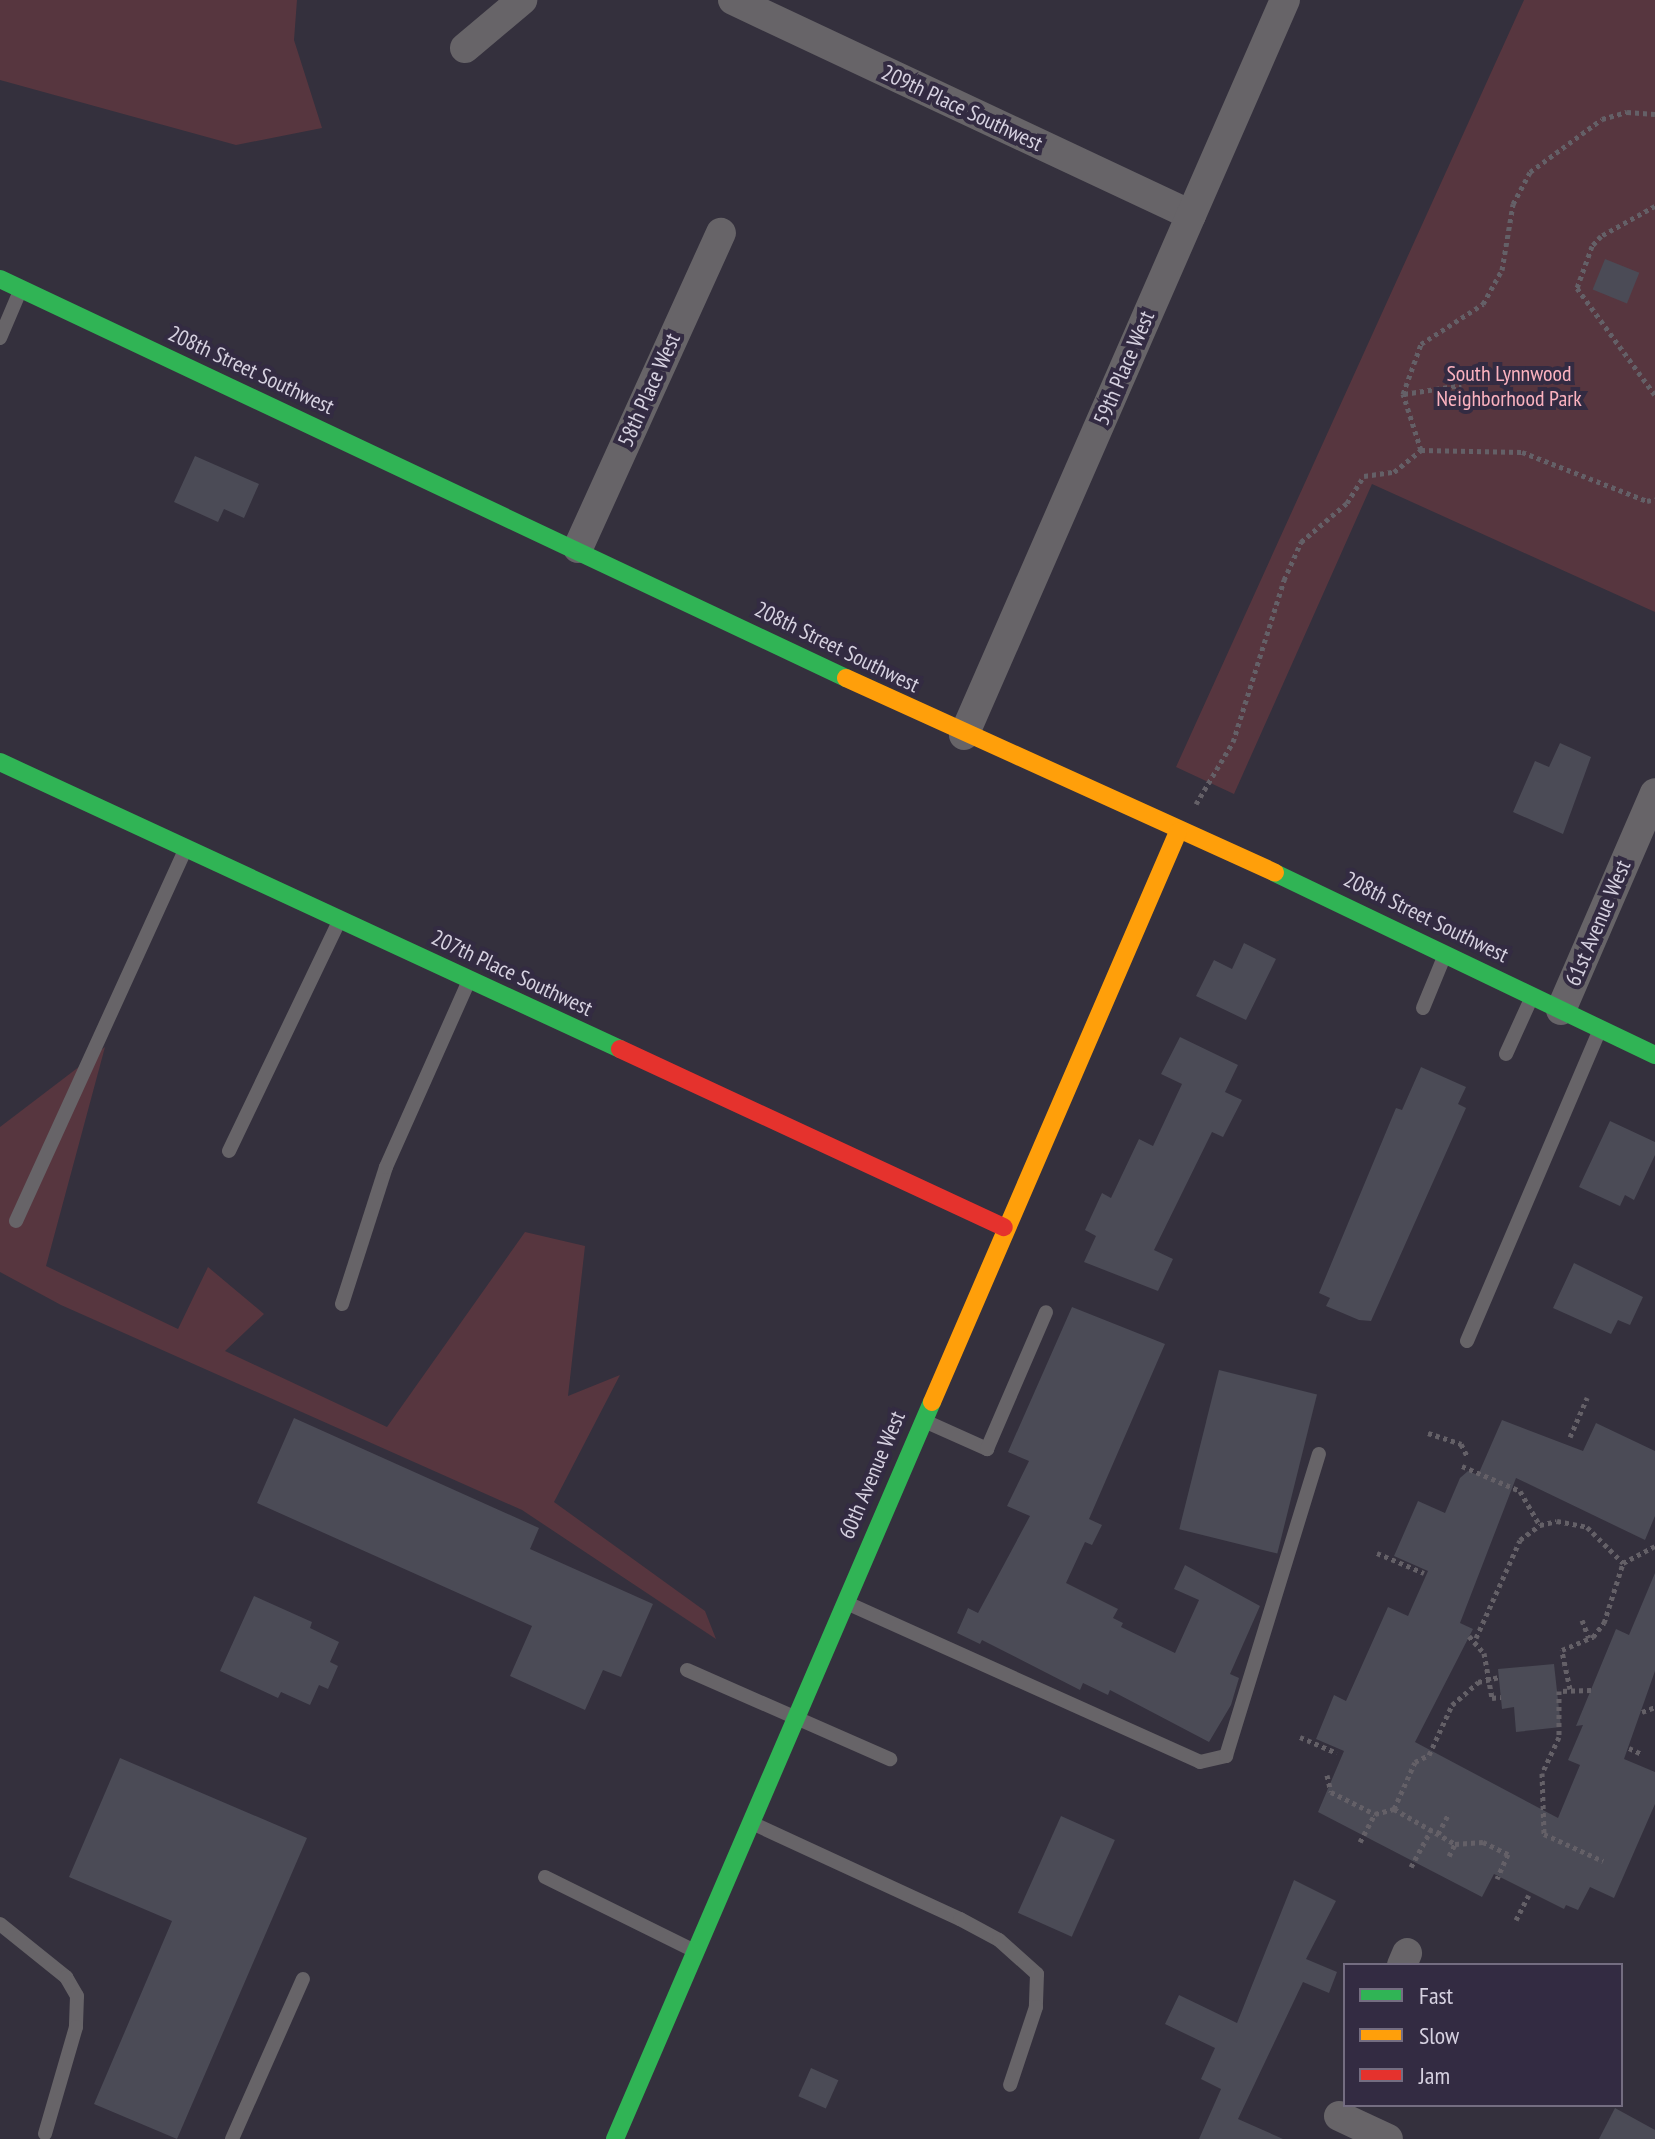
<!DOCTYPE html>
<style>
body{margin:0}
#map{position:relative;width:1655px;height:2139px;overflow:hidden;background:#34303d;font-family:"PT Sans Narrow",sans-serif}
div>[style]{position:absolute}
.green>*{inset:0;background:#57363f}
.building>*{inset:0;background:#4b4b56;transform-origin:0 0}
.path>*{height:5px;margin-top:-2.5px;transform-origin:0;background:repeating-linear-gradient(90deg,#646067 0 4px,transparent 0 8px)}
.lane>*{height:14px;margin:-7px;padding:0 7px;transform-origin:7px;border-radius:7px;background:#676468}
.street>*{height:30px;margin:-15px;padding:0 15px;transform-origin:15px;border-radius:15px;background:#676468}
.fast>*{height:18px;margin:-9px;padding:0 9px;transform-origin:9px;border-radius:9px;background:#30b455}
.slow>*{height:18px;margin:-9px;padding:0 9px;transform-origin:9px;border-radius:9px;background:#ff9f0a}
.jam>*{height:18px;margin:-9px;padding:0 9px;transform-origin:9px;border-radius:9px;background:#e5322d}
span{translate:-50% -50%;white-space:nowrap;text-align:center;line-height:1.15;-webkit-text-stroke:8px #332b42;paint-order:stroke}
.street-label{font-size:22px;color:#d6d1e0}
.park-label{font-size:22px;color:#fbb2bf}
.legend{position:absolute;left:1343px;top:1963px;width:280px;height:144px;box-sizing:border-box;background:#332b42;border:2px solid #746d81;margin:0;padding:10px 14px;list-style:none;font-size:24px;color:#d6d1e0}
.legend li{display:flex;align-items:center;gap:16px;height:40px}
.legend b{width:40px;border:2px solid #746d81}
</style>
<div id="map">
<div class="green">
<div style="clip-path:polygon(0 0,297px 0,294px 40px,322px 128px,236px 145px,0 80px)"></div>
<div style="clip-path:polygon(1524px 0,1655px 0,1655px 612px,1372px 484px,1234px 794px,1176px 767px)"></div>
<div style="clip-path:polygon(105px 1047px,46px 1266px,178px 1329px,208px 1267px,264px 1314px,225px 1351px,387px 1427px,525px 1232px,585px 1246px,568px 1396px,620px 1375px,554px 1502px,705px 1611px,716px 1639px,522px 1510px,61px 1305px,0 1272px,0 1127px)"></div>
</div>
<div class="building">
<div style="left:1605px;top:259px;width:37px;height:33px;rotate:22deg"></div>
<div style="clip-path:polygon(195px 456px,259px 484px,244px 518px,224px 509px,218px 522px,174px 502px)"></div>
<div style="clip-path:polygon(1560px 743px,1591px 757px,1563px 834px,1513px 812px,1535px 761px,1549px 767px)"></div>
<div style="clip-path:polygon(1244px 943px,1276px 959px,1246px 1020px,1196px 996px,1214px 960px,1232px 969px)"></div>
<div style="clip-path:polygon(1180px 1037px,1238px 1065px,1225px 1092px,1242px 1100px,1223px 1137px,1212px 1132px,1154px 1250px,1173px 1259px,1158px 1291px,1084px 1262px,1096px 1236px,1085px 1230px,1102px 1193px,1111px 1198px,1139px 1139px,1153px 1146px,1182px 1084px,1161px 1074px)"></div>
<div style="clip-path:polygon(1421px 1067px,1466px 1087px,1458px 1104px,1466px 1108px,1371px 1321px,1359px 1320px,1326px 1306px,1330px 1298px,1319px 1293px,1396px 1108px,1402px 1110px)"></div>
<div style="clip-path:polygon(1610px 1121px,1655px 1142px,1655px 1155px,1634px 1200px,1625px 1195px,1620px 1206px,1579px 1187px)"></div>
<div style="clip-path:polygon(1574px 1263px,1643px 1297px,1630px 1325px,1618px 1320px,1611px 1334px,1553px 1308px)"></div>
<div style="clip-path:polygon(1072px 1307px,1165px 1344px,1089px 1519px,1102px 1525px,1092px 1545px,1085px 1542px,1066px 1583px,1118px 1609px,1113px 1618px,1123px 1623px,1121px 1627px,1175px 1653px,1199px 1600px,1174px 1589px,1185px 1565px,1260px 1606px,1230px 1674px,1239px 1678px,1231px 1705px,1209px 1742px,1110px 1690px,1108px 1695px,1083px 1683px,1080px 1690px,982px 1640px,980px 1644px,957px 1633px,968px 1608px,978px 1613px,1030px 1516px,1007px 1506px,1029px 1461px,1008px 1452px)"></div>
<div style="left:1219px;top:1370px;width:101px;height:164px;rotate:14deg"></div>
<div style="clip-path:polygon(294px 1418px,539px 1528px,530px 1549px,653px 1604px,621px 1677px,603px 1670px,585px 1710px,510px 1676px,532px 1626px,257px 1503px)"></div>
<div style="clip-path:polygon(1502px 1420px,1583px 1451px,1596px 1423px,1655px 1451px,1655px 1516px,1645px 1540px,1516px 1478px,1460px 1623px,1473px 1629px,1415px 1742px,1558px 1818px,1580px 1765px,1568px 1760px,1583px 1725px,1576px 1726px,1616px 1629px,1629px 1635px,1655px 1573px,1655px 1671px,1624px 1759px,1655px 1772px,1655px 1804px,1614px 1898px,1590px 1887px,1578px 1910px,1566px 1905px,1564px 1909px,1494px 1874px,1482px 1897px,1318px 1812px,1344px 1751px,1316px 1739px,1334px 1695px,1346px 1701px,1388px 1607px,1408px 1616px,1428px 1571px,1394px 1556px,1418px 1501px,1445px 1513px,1460px 1478px,1468px 1471px,1478px 1475px)"></div>
<div style="clip-path:polygon(254px 1596px,312px 1622px,310px 1628px,339px 1642px,330px 1662px,338px 1666px,328px 1689px,319px 1685px,310px 1705px,281px 1692px,278px 1698px,220px 1671px)"></div>
<div style="clip-path:polygon(1554px 1664px,1561px 1727px,1516px 1732px,1514px 1707px,1502px 1709px,1498px 1669px)"></div>
<div style="clip-path:polygon(120px 1758px,307px 1838px,177px 2139px,94px 2104px,172px 1921px,69px 1877px)"></div>
<div style="left:1061px;top:1816px;width:59px;height:106px;rotate:24deg"></div>
<div style="clip-path:polygon(1294px 1880px,1336px 1901px,1306px 1959px,1337px 1972px,1329px 1993px,1303px 1982px,1238px 2119px,1283px 2139px,1199px 2139px,1221px 2089px,1201px 2079px,1215px 2048px,1165px 2024px,1179px 1995px,1237px 2023px)"></div>
<div style="left:811px;top:2068px;width:30px;height:31px;rotate:24deg"></div>
<div style="clip-path:polygon(1615px 2108px,1655px 2130px,1655px 2139px,1599px 2139px)"></div>
</div>
<div class="path">
<div style="left:1655px;top:206px;width:62px;rotate:150.9deg"></div>
<div style="left:1601px;top:236px;width:13px;rotate:132deg"></div>
<div style="left:1592px;top:246px;width:45px;rotate:109.7deg"></div>
<div style="left:1577px;top:288px;width:132px;rotate:53.9deg"></div>
<div style="left:1404px;top:394px;width:58px;rotate:-9deg"></div>
<div style="left:1421px;top:450px;width:59px;rotate:-107.8deg"></div>
<div style="left:1403px;top:394px;width:53px;rotate:-70.2deg"></div>
<div style="left:1421px;top:344px;width:74px;rotate:-32.8deg"></div>
<div style="left:1483px;top:304px;width:39px;rotate:-61deg"></div>
<div style="left:1502px;top:270px;width:67px;rotate:-80.5deg"></div>
<div style="left:1513px;top:204px;width:36px;rotate:-62deg"></div>
<div style="left:1530px;top:172px;width:89px;rotate:-36.4deg"></div>
<div style="left:1602px;top:119px;width:26px;rotate:-16deg"></div>
<div style="left:1627px;top:112px;width:28px;rotate:4deg"></div>
<div style="left:1196px;top:804px;width:72px;rotate:-59.2deg"></div>
<div style="left:1233px;top:742px;width:170px;rotate:-72.5deg"></div>
<div style="left:1284px;top:580px;width:42px;rotate:-65.9deg"></div>
<div style="left:1301px;top:542px;width:60px;rotate:-40.3deg"></div>
<div style="left:1347px;top:503px;width:32px;rotate:-58deg"></div>
<div style="left:1364px;top:476px;width:30px;rotate:-8deg"></div>
<div style="left:1394px;top:472px;width:35px;rotate:-39deg"></div>
<div style="left:1421px;top:450px;width:101px;rotate:1.1deg"></div>
<div style="left:1522px;top:452px;width:134px;rotate:21.4deg"></div>
<div style="left:1647px;top:501px;width:8px;rotate:-14deg"></div>
<div style="left:1428px;top:1433px;width:35px;rotate:18deg"></div>
<div style="left:1461px;top:1444px;width:13px;rotate:63deg"></div>
<div style="left:1570px;top:1437px;width:43px;rotate:-66.4deg"></div>
<div style="left:1462px;top:1466px;width:63px;rotate:23.3deg"></div>
<div style="left:1520px;top:1491px;width:39px;rotate:60deg"></div>
<div style="left:1377px;top:1553px;width:51px;rotate:23.1deg"></div>
<div style="left:1582px;top:1620px;width:19px;rotate:69deg"></div>
<div style="left:1469px;top:1636px;width:23px;rotate:49deg"></div>
<div style="left:1484px;top:1653px;width:46px;rotate:79.9deg"></div>
<div style="left:1492px;top:1698px;width:9px;rotate:-6deg"></div>
<div style="left:1476px;top:1638px;width:107px;rotate:-65.8deg"></div>
<div style="left:1520px;top:1540px;width:25px;rotate:-37deg"></div>
<div style="left:1540px;top:1525px;width:17px;rotate:-13deg"></div>
<div style="left:1557px;top:1521px;width:31px;rotate:11deg"></div>
<div style="left:1587px;top:1527px;width:51px;rotate:45deg"></div>
<div style="left:1570px;top:1689px;width:40px;rotate:-102deg"></div>
<div style="left:1562px;top:1650px;width:34px;rotate:-23deg"></div>
<div style="left:1593px;top:1637px;width:18px;rotate:-52deg"></div>
<div style="left:1604px;top:1623px;width:63px;rotate:-72.4deg"></div>
<div style="left:1623px;top:1563px;width:36px;rotate:-28deg"></div>
<div style="left:1591px;top:1690px;width:32px;rotate:178deg"></div>
<div style="left:1559px;top:1691px;width:46px;rotate:90deg"></div>
<div style="left:1559px;top:1737px;width:40px;rotate:115deg"></div>
<div style="left:1542px;top:1773px;width:61px;rotate:88.1deg"></div>
<div style="left:1544px;top:1834px;width:65px;rotate:24.6deg"></div>
<div style="left:1642px;top:1712px;width:14px;rotate:-21deg"></div>
<div style="left:1300px;top:1737px;width:40px;rotate:23.4deg"></div>
<div style="left:1629px;top:1748px;width:14px;rotate:25deg"></div>
<div style="left:1327px;top:1775px;width:17px;rotate:77deg"></div>
<div style="left:1331px;top:1792px;width:49px;rotate:26.6deg"></div>
<div style="left:1375px;top:1814px;width:20px;rotate:-15deg"></div>
<div style="left:1394px;top:1809px;width:70px;rotate:29.8deg"></div>
<div style="left:1455px;top:1844px;width:28px;rotate:-4deg"></div>
<div style="left:1483px;top:1842px;width:28px;rotate:26deg"></div>
<div style="left:1508px;top:1854px;width:27px;rotate:114deg"></div>
<div style="left:1394px;top:1809px;width:51px;rotate:-65.9deg"></div>
<div style="left:1415px;top:1762px;width:16px;rotate:-27deg"></div>
<div style="left:1429px;top:1755px;width:55px;rotate:-65.3deg"></div>
<div style="left:1452px;top:1705px;width:35px;rotate:-41deg"></div>
<div style="left:1478px;top:1682px;width:22px;rotate:-13deg"></div>
<div style="left:1438px;top:1834px;width:24px;rotate:-62deg"></div>
<div style="left:1360px;top:1842px;width:32px;rotate:-62deg"></div>
<div style="left:1449px;top:1856px;width:13px;rotate:-63deg"></div>
<div style="left:1411px;top:1867px;width:42px;rotate:-61.6deg"></div>
<div style="left:1516px;top:1920px;width:28px;rotate:-63deg"></div>
</div>
<div class="lane">
<div style="left:0;top:338px;width:51px;rotate:-66.9deg"></div>
<div style="left:1423px;top:1008px;width:55px;rotate:-67.6deg"></div>
<div style="left:1506px;top:1054px;width:60px;rotate:-65.6deg"></div>
<div style="left:229px;top:1151px;width:252px;rotate:-64.4deg"></div>
<div style="left:16px;top:1221px;width:408px;rotate:-65.5deg"></div>
<div style="left:342px;top:1304px;width:144px;rotate:-72.2deg"></div>
<div style="left:386px;top:1167px;width:204px;rotate:-66deg"></div>
<div style="left:1467px;top:1341px;width:336px;rotate:-66.9deg"></div>
<div style="left:929px;top:1423px;width:64px;rotate:24.1deg"></div>
<div style="left:987px;top:1449px;width:149px;rotate:-66.7deg"></div>
<div style="left:849px;top:1604px;width:385px;rotate:24.2deg"></div>
<div style="left:1200px;top:1762px;width:27px;rotate:-13deg"></div>
<div style="left:1226px;top:1756px;width:316px;rotate:-72.9deg"></div>
<div style="left:687px;top:1670px;width:222px;rotate:23.7deg"></div>
<div style="left:754px;top:1824px;width:227px;rotate:24.8deg"></div>
<div style="left:960px;top:1919px;width:44px;rotate:28.3deg"></div>
<div style="left:999px;top:1940px;width:51px;rotate:41.8deg"></div>
<div style="left:1037px;top:1974px;width:33px;rotate:92deg"></div>
<div style="left:1036px;top:2007px;width:82px;rotate:108.4deg"></div>
<div style="left:545px;top:1877px;width:163px;rotate:26.3deg"></div>
<div style="left:0;top:1924px;width:85px;rotate:38.8deg"></div>
<div style="left:66px;top:1977px;width:22px;rotate:60deg"></div>
<div style="left:77px;top:1996px;width:31px;rotate:92deg"></div>
<div style="left:76px;top:2027px;width:111px;rotate:106.2deg"></div>
<div style="left:232px;top:2139px;width:175px;rotate:-66.1deg"></div>
</div>
<div class="street">
<div style="left:733px;top:0;width:506px;rotate:25.15deg"></div>
<div style="left:465px;top:48px;width:75px;rotate:-40.1deg"></div>
<div style="left:578px;top:548px;width:346px;rotate:-65.6deg"></div>
<div style="left:964px;top:735px;width:802px;rotate:-66.41deg"></div>
<div style="left:1561px;top:1010px;width:236px;rotate:-66.6deg"></div>
<div style="left:1402px;top:1965px;width:13px;rotate:-67deg"></div>
<div style="left:1339px;top:2116px;width:54px;rotate:25.1deg"></div>
</div>
<div class="fast">
<div style="left:0;top:279px;width:935px;rotate:25.25deg"></div>
<div style="left:0;top:762px;width:683px;rotate:24.84deg"></div>
<div style="left:1275px;top:873px;width:421px;rotate:25.6deg"></div>
<div style="left:615px;top:2139px;width:802px;rotate:-66.73deg"></div>
</div>
<div class="slow">
<div style="left:846px;top:678px;width:471px;rotate:24.4deg"></div>
<div style="left:932px;top:1402px;width:621px;rotate:-66.66deg"></div>
</div>
<div class="jam">
<div style="left:620px;top:1049px;width:423px;rotate:24.9deg"></div>
</div>
<div class="street-label">
<span style="left:962px;top:108px;rotate:25deg">209th Place Southwest</span>
<span style="left:1124px;top:368px;rotate:-67deg">59th Place West</span>
<span style="left:251px;top:370px;rotate:25deg">208th Street Southwest</span>
<span style="left:649px;top:390px;rotate:-66deg">58th Place West</span>
<span style="left:837px;top:647px;rotate:26deg">208th Street Southwest</span>
<span style="left:1426px;top:917px;rotate:26deg">208th Street Southwest</span>
<span style="left:1598px;top:923px;rotate:-67deg">61st Avenue West</span>
<span style="left:512px;top:973px;rotate:25deg">207th Place Southwest</span>
<span style="left:872px;top:1475px;rotate:-67deg">60th Avenue West</span>
</div>
<div class="park-label">
<span style="left:1509px;top:386px">South Lynnwood<br>Neighborhood Park</span>
</div>
<ul class="legend">
<li><b style="height:10px;background:#30b455"></b>Fast</li>
<li><b style="height:10px;background:#ff9f0a"></b>Slow</li>
<li><b style="height:10px;background:#e5322d"></b>Jam</li>
</ul>
</div>
